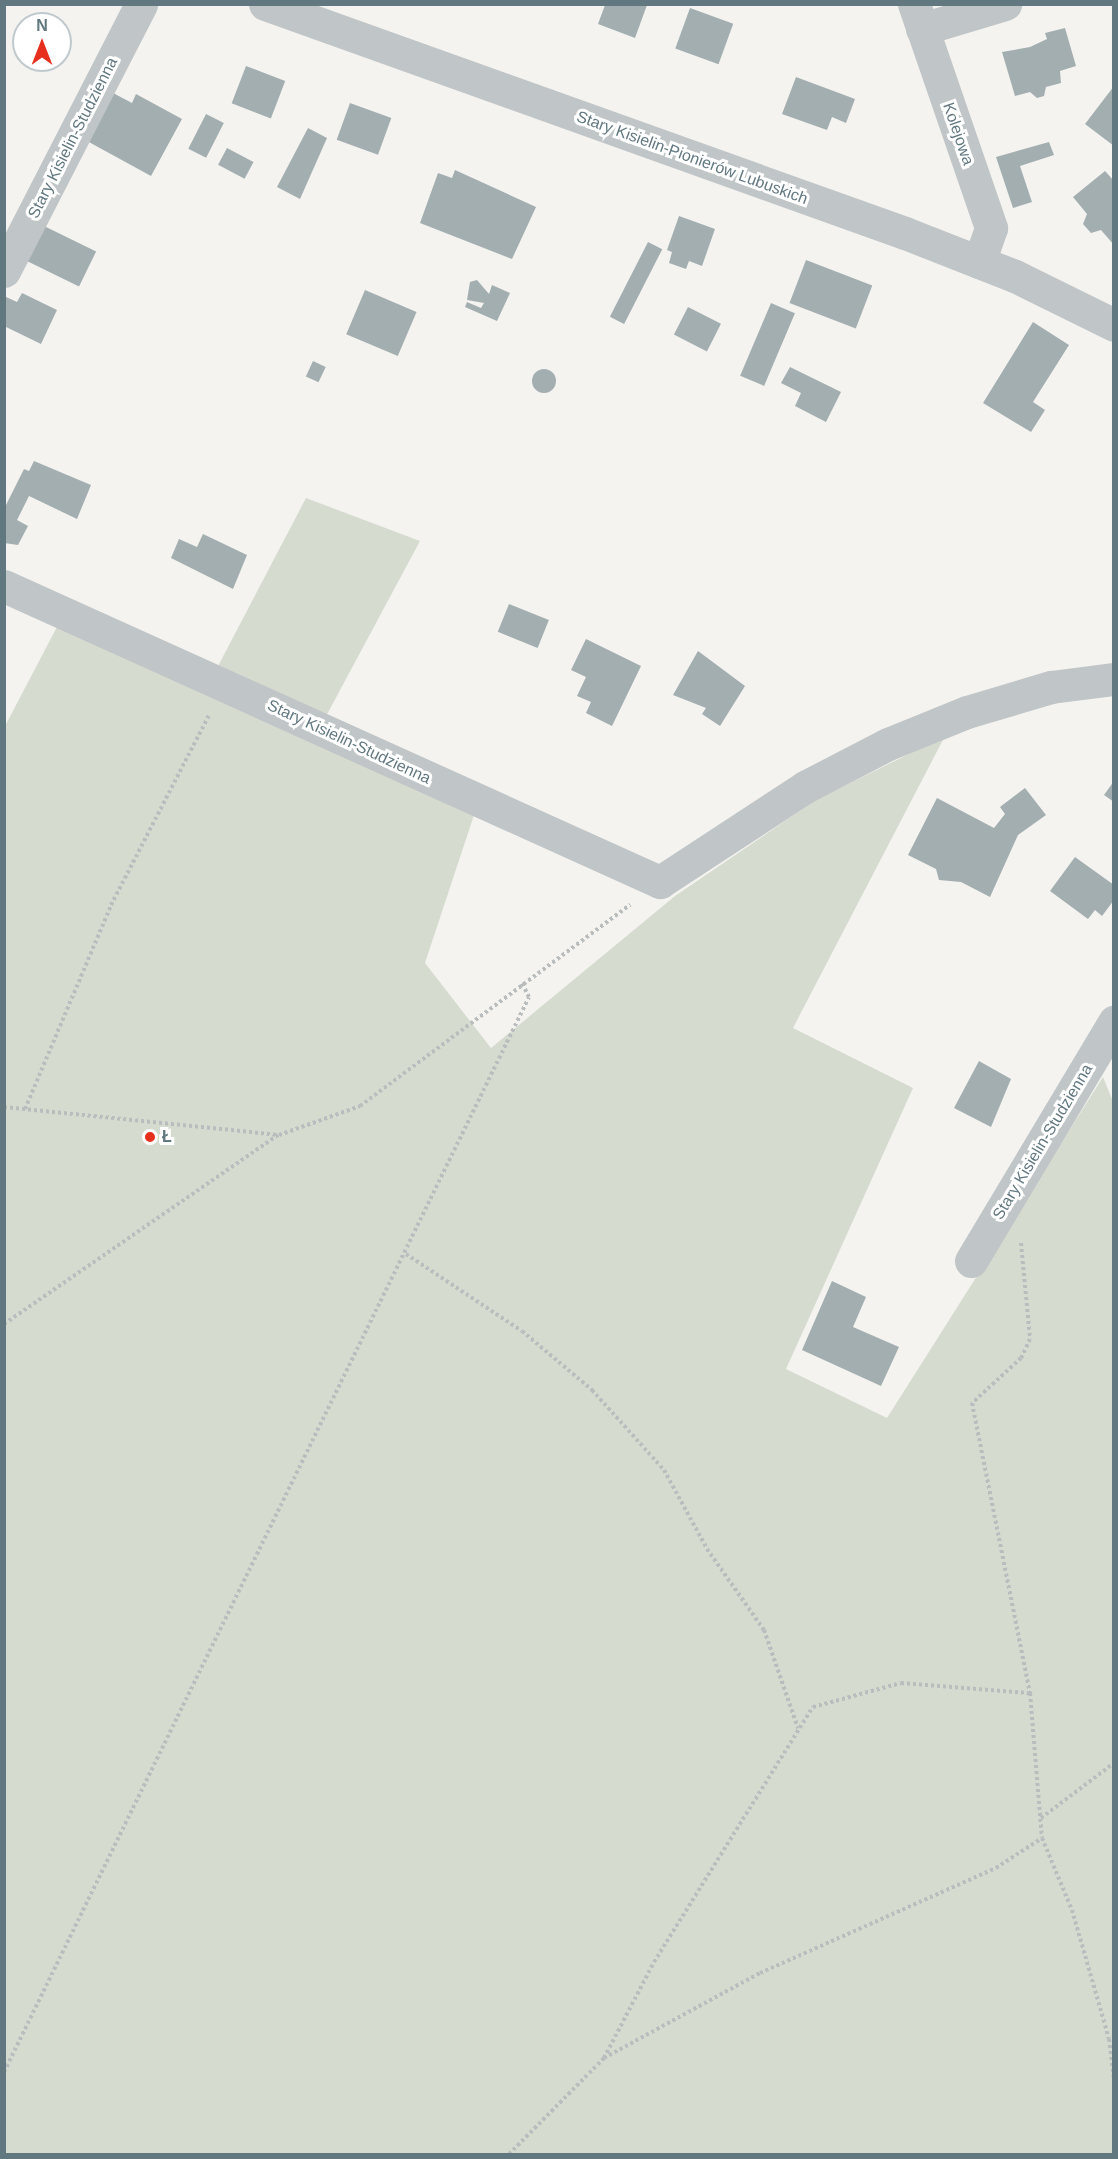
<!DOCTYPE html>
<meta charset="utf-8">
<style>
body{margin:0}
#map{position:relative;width:1118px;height:2159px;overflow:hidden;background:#f4f3ef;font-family:Helvetica,sans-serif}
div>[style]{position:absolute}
.green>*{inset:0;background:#d6dbd0}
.building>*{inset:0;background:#a3aeb1;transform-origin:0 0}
.round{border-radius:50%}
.path>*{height:4px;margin-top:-2px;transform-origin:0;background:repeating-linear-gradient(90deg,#babdbe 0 3px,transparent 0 6px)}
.minor>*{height:33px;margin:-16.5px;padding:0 16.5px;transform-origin:16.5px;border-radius:16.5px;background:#c0c5c7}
.dots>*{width:16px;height:16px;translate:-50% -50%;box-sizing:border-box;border:3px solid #fff;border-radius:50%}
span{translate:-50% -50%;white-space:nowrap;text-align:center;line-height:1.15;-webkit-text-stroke:6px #fff;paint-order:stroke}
.street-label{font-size:16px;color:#627881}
.poi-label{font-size:16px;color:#627881;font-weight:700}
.left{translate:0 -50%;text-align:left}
.frame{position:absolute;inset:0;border:6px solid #627881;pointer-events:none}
.north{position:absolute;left:12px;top:12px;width:60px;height:60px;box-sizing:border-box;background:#fff;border:2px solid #c0c9cd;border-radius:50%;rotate:0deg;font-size:16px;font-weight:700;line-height:24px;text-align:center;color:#627881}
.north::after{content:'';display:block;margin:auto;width:21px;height:27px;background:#e62f1d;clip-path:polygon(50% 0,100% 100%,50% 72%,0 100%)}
</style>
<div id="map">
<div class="green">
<div style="clip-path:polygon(306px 498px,420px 541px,324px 720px,475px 812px,425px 963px,491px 1048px,675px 896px,816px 800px,945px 736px,793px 1028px,913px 1088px,786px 1369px,887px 1418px,1103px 1077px,1114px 1104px,1113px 2154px,5px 2154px,4px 728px,59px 623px,217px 668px)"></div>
</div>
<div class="building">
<div style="clip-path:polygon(605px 5px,647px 5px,635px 38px,598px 24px)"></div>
<div style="left:690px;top:8px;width:46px;height:43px;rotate:20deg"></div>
<div style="clip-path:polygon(1065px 28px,1076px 66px,1060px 71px,1061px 83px,1046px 87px,1044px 96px,1037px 98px,1030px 92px,1015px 96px,1002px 52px,1030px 47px,1047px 39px,1045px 33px)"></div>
<div style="left:246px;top:66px;width:42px;height:40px;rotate:21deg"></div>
<div style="clip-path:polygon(796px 77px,855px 99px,846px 123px,832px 117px,827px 130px,782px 114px)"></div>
<div style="clip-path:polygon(1114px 86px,1114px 146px,1085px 124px)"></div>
<div style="clip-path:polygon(113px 93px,132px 103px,136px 94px,182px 119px,151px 176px,87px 141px)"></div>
<div style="left:350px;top:103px;width:44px;height:39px;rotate:20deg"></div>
<div style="left:206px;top:114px;width:20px;height:39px;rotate:27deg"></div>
<div style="clip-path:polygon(308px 128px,327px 138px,300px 199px,277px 187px)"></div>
<div style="clip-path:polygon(1049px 142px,1054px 155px,1020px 166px,1032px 202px,1013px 208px,996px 157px)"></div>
<div style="left:227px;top:148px;width:30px;height:19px;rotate:28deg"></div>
<div style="clip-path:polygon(455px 170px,536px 207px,512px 259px,420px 223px,438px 173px,452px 178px)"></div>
<div style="clip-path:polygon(1105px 171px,1114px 181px,1114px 245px,1101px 230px,1091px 233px,1083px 224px,1087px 214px,1073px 197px)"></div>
<div style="clip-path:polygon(679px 216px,715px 229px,702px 266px,689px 261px,686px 269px,669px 263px,672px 252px,667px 250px)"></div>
<div style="left:44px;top:226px;width:58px;height:39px;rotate:26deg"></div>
<div style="left:648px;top:242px;width:16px;height:84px;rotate:27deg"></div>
<div style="left:806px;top:260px;width:71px;height:46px;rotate:21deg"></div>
<div style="clip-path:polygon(477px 280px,489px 294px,492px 285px,510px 293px,497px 321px,465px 307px,467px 302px,481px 308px,484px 303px,467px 300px,470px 282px)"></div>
<div style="left:365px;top:290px;width:56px;height:48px;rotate:23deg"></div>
<div style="clip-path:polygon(22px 293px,57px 310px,41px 344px,4px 326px,4px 296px,17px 302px)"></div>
<div style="left:771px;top:303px;width:26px;height:79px;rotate:23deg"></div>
<div style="left:688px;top:307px;width:37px;height:31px;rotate:27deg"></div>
<div style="clip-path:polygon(1033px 322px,1069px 345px,1033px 402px,1045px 410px,1031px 432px,983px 403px)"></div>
<div style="left:313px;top:361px;width:14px;height:17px;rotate:25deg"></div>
<div style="clip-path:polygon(790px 367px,841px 392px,826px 422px,795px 406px,801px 393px,781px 383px)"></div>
<div class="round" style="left:532px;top:369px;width:24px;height:24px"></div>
<div style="clip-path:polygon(34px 461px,91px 485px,77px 519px,29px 496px,17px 520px,28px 526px,18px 545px,4px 543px,4px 509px,24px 469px,29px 471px)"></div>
<div style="clip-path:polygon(203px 534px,247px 555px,233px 589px,171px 558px,179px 539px,197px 547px)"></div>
<div style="left:509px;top:604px;width:43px;height:30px;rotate:22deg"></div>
<div style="clip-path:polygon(586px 639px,641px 666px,612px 726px,586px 713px,591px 702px,577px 696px,586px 677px,571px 670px)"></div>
<div style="clip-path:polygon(698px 651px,745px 686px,720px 726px,702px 714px,706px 708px,673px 695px)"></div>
<div style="clip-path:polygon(1114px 781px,1114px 802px,1104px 795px)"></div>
<div style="clip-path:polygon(1025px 788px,1046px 815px,1018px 835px,990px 897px,961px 882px,939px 880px,936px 869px,908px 855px,937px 798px,994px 828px,1005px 814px,1000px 807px)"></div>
<div style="clip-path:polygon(1075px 857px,1114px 885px,1114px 900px,1102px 916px,1095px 910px,1088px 919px,1050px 891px)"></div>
<div style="clip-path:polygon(979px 1061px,1011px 1079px,991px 1127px,954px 1108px)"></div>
<div style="clip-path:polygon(832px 1281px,866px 1297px,853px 1327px,899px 1347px,881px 1386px,802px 1350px)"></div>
</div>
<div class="path">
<div style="left:4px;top:1107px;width:276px;rotate:5.8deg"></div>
<div style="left:279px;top:1135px;width:86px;rotate:-19.7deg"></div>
<div style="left:360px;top:1106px;width:337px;rotate:-36.7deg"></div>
<div style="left:25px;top:1109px;width:221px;rotate:-67.1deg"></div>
<div style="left:111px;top:905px;width:214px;rotate:-62.7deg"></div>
<div style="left:1021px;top:1243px;width:96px;rotate:84.6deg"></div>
<div style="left:1030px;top:1339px;width:21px;rotate:115deg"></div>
<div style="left:1021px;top:1358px;width:67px;rotate:137.4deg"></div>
<div style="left:972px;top:1403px;width:296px;rotate:78.7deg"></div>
<div style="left:1030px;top:1693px;width:145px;rotate:85.3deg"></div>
<div style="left:1042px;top:1838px;width:78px;rotate:67.4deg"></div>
<div style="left:1072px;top:1910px;width:134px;rotate:74deg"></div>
<div style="left:1109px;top:2039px;width:41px;rotate:83deg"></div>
<div style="left:406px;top:1254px;width:139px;rotate:33.6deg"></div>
<div style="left:522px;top:1331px;width:92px;rotate:40.1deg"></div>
<div style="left:592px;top:1390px;width:108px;rotate:48deg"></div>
<div style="left:664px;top:1470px;width:90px;rotate:61.4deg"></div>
<div style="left:707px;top:1549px;width:99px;rotate:54.9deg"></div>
<div style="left:764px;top:1630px;width:104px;rotate:70.9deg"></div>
<div style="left:4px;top:1324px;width:333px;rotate:-34.6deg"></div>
<div style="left:1041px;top:1818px;width:91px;rotate:-37deg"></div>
<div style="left:604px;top:2058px;width:178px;rotate:-28.6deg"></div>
<div style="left:760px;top:1973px;width:258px;rotate:-24deg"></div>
<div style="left:996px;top:1868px;width:55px;rotate:-33.1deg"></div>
<div style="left:4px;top:2072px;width:1196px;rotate:-63.97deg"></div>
<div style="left:529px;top:997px;width:16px;rotate:-117deg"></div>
<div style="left:509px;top:2154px;width:135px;rotate:-45.3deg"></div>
<div style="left:604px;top:2058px;width:108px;rotate:-62.5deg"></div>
<div style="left:654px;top:1962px;width:301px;rotate:-58.1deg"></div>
<div style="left:813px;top:1707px;width:91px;rotate:-15.3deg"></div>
<div style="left:901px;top:1683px;width:128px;rotate:4.5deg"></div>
</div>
<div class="minor">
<div style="left:265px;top:4px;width:680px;rotate:19.69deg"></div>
<div style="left:905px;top:233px;width:118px;rotate:21.4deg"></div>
<div style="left:1015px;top:276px;width:110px;rotate:26.3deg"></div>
<div style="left:914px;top:4px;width:237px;rotate:71deg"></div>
<div style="left:991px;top:228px;width:36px;rotate:109deg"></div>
<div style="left:922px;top:29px;width:87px;rotate:-16.8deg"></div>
<div style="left:4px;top:271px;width:300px;rotate:-62.8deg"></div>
<div style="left:4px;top:586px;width:720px;rotate:24.29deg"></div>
<div style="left:660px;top:882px;width:173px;rotate:-33.2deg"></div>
<div style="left:805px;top:787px;width:93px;rotate:-27.4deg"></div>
<div style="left:888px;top:744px;width:85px;rotate:-22.1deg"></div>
<div style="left:967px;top:712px;width:88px;rotate:-16.6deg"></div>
<div style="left:1051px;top:687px;width:64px;rotate:-7.2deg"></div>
<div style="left:971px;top:1261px;width:279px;rotate:-59.1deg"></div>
</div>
<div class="dots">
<div style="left:150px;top:1137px;background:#e62f1d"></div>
</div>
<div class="street-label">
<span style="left:958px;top:134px;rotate:71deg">Kolejowa</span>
<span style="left:73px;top:138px;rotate:-63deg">Stary Kisielin-Studzienna</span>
<span style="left:692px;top:158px;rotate:20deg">Stary Kisielin-Pionierów Lubuskich</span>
<span style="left:349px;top:742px;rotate:25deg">Stary Kisielin-Studzienna</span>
<span style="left:1043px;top:1142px;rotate:-59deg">Stary Kisielin-Studzienna</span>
</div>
<div class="poi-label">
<span class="left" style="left:162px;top:1137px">Ł</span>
</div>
<div class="frame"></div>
<div class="north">N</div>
</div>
